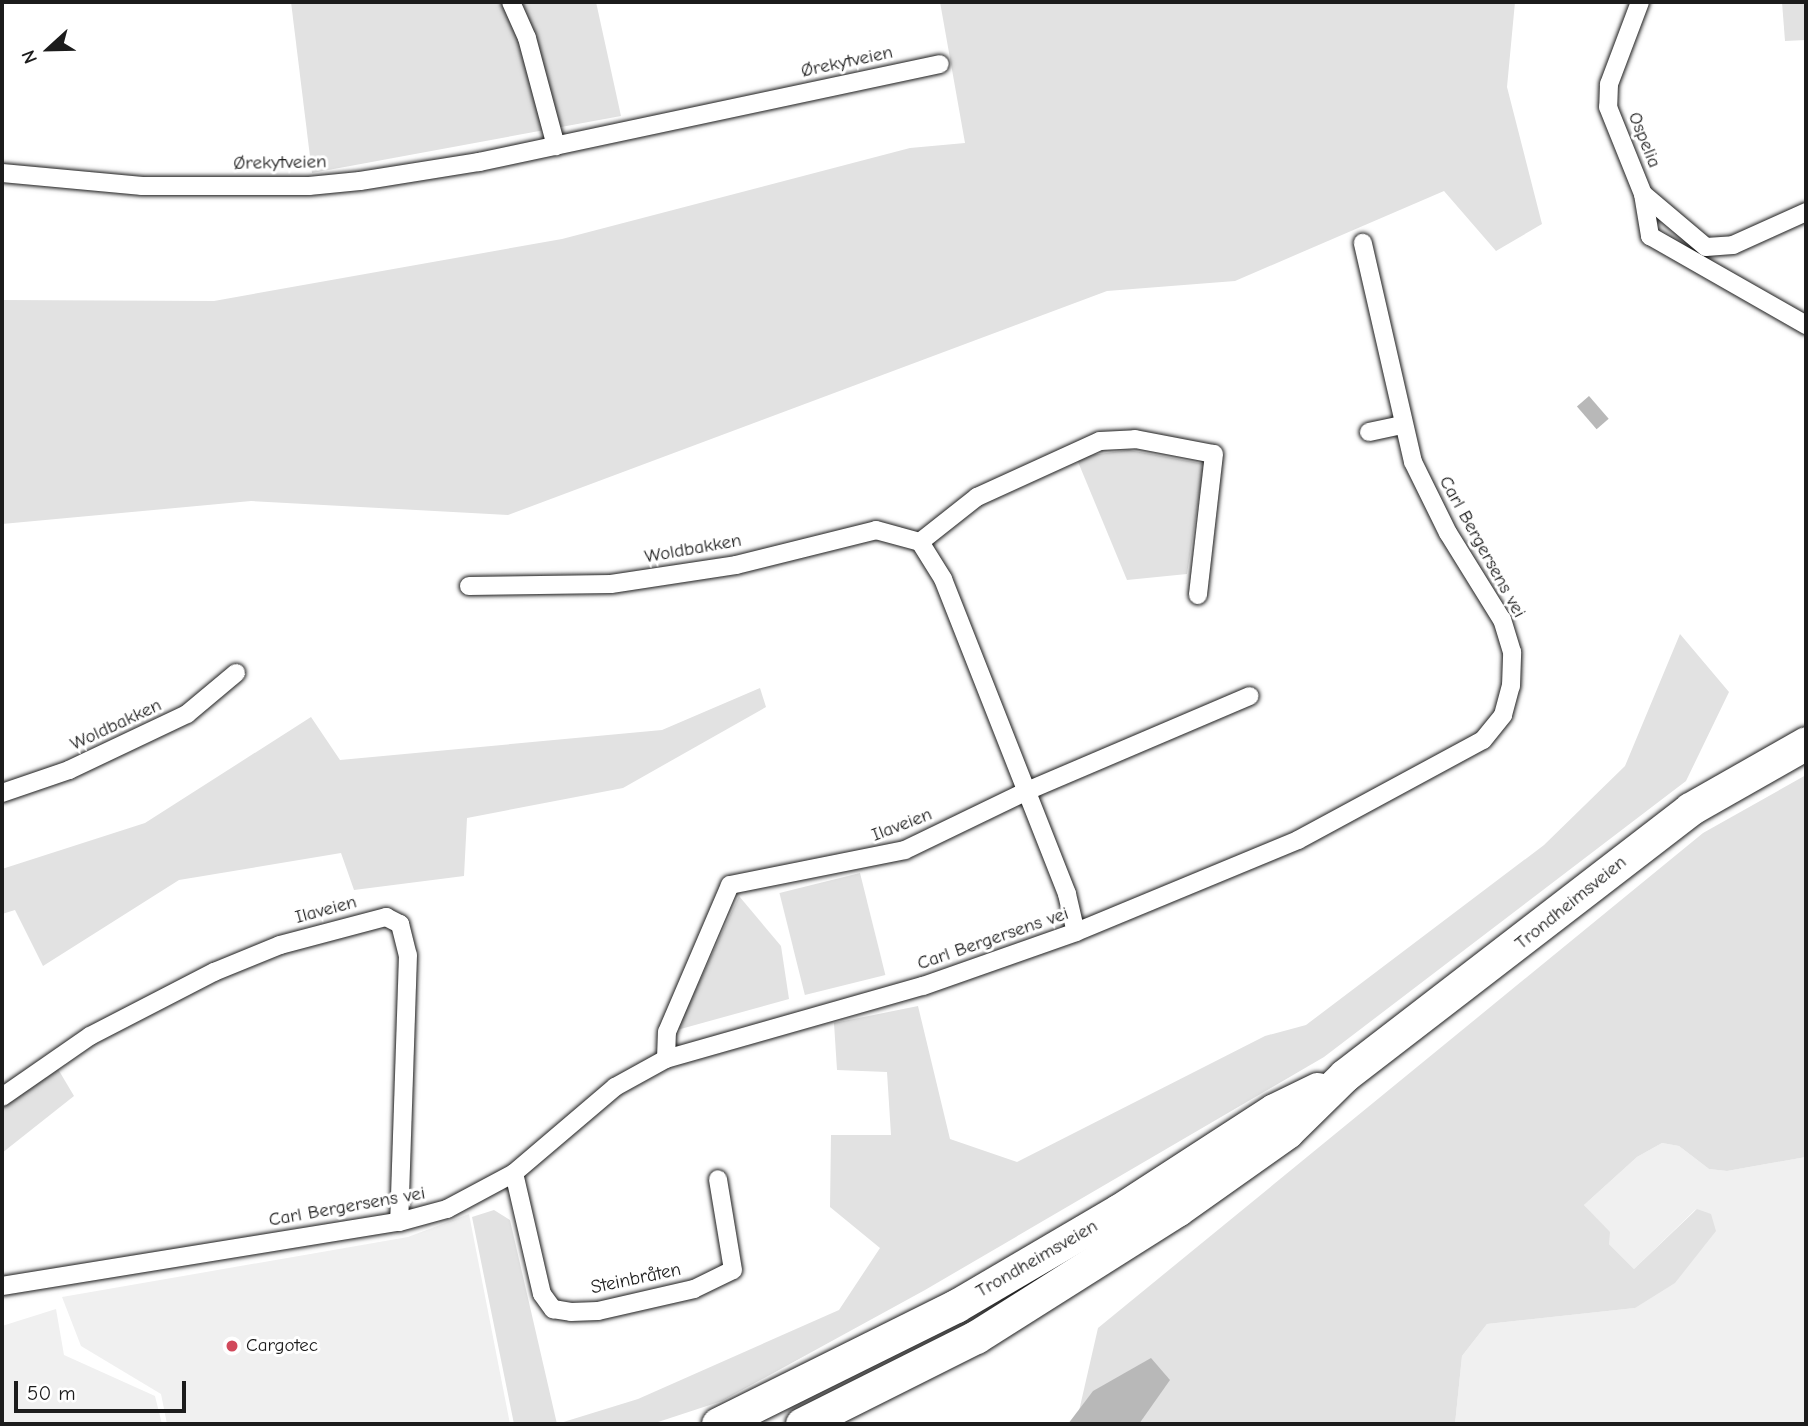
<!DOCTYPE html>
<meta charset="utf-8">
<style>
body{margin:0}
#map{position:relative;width:1808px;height:1426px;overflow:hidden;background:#fff;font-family:"Comic Neue",sans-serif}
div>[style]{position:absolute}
.built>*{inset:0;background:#f0f0f0}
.green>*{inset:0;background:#e2e2e2;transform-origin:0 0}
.water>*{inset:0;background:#b8b8b8;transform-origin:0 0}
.roads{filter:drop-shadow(0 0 2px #1c1c1c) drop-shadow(0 0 2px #1c1c1c)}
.street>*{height:18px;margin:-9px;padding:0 9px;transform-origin:9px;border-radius:9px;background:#fff}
.highway>*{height:33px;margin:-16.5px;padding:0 16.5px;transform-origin:16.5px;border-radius:16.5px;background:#fff}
.dots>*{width:19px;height:19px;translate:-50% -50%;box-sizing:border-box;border:4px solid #fff;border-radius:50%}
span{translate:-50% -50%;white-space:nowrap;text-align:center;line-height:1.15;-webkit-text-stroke:6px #fff;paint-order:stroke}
.street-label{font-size:19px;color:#1c1c1c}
.poi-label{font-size:19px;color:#1c1c1c}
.left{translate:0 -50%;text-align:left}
.frame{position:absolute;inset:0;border:4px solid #1c1c1c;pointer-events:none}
.north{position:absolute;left:14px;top:14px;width:70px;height:70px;-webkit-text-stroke:5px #fff;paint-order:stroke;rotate:248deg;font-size:19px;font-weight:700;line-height:28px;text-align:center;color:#1c1c1c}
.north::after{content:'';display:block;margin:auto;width:24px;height:32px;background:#1c1c1c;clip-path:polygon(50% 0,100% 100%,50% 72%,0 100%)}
.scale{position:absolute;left:14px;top:1381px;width:172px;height:32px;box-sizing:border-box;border:4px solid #1c1c1c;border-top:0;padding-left:9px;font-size:21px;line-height:24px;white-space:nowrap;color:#1c1c1c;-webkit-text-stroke:5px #fff;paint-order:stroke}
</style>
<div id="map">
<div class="built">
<div style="clip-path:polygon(1662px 1143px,1679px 1146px,1709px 1169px,1727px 1171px,1806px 1157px,1806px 1424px,1455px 1424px,1462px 1356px,1487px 1324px,1635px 1308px,1696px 1209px,1634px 1269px,1609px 1244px,1609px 1232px,1584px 1205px,1637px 1157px)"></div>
<div style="clip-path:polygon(469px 1214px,510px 1424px,167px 1424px,161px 1394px,81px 1346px,62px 1297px,408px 1237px)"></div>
<div style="clip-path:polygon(56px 1309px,64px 1355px,155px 1396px,162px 1424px,2px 1424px,2px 1326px)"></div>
</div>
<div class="green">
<div style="clip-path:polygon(291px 2px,596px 2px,621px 116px,312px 173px)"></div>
<div style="clip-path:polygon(940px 2px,1515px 2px,1507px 87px,1542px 224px,1496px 251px,1444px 191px,1235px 281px,1107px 291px,508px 515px,251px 501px,2px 524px,2px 300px,214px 301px,562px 239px,910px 148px,965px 143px)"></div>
<div style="clip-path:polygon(1782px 2px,1806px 2px,1806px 40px,1785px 41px)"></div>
<div style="clip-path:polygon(1129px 450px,1204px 464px,1187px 574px,1127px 580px,1076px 457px)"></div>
<div style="clip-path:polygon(1680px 634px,1729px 692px,1686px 781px,1324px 1057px,925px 1290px,722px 1401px,652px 1424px,514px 1424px,472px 1217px,494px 1210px,510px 1220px,557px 1424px,638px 1399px,839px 1310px,880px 1248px,830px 1207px,831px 1135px,891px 1135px,887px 1072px,837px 1070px,834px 1023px,918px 1006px,950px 1139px,1017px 1162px,1265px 1036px,1306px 1025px,1544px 845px,1625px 766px)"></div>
<div style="clip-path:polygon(760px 688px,766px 707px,623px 788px,467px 818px,464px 876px,354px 890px,341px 853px,179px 880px,43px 966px,15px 910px,2px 914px,2px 869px,145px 823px,311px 717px,340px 760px,662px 730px)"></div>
<div style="clip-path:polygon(1806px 775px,1806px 1157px,1727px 1171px,1709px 1169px,1679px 1146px,1662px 1143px,1637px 1157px,1584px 1205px,1610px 1232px,1609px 1244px,1634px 1269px,1697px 1209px,1711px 1214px,1716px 1231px,1675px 1283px,1635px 1308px,1487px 1324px,1462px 1356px,1455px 1424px,1076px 1424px,1098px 1328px,1703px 833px)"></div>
<div style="left:860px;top:873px;width:105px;height:83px;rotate:76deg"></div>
<div style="clip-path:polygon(739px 896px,781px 946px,789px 999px,677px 1030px)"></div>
<div style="clip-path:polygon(58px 1069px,74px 1096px,2px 1153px,2px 1105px)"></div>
</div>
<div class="water">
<div style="left:1589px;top:396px;width:30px;height:16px;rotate:49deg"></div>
<div style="clip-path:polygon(1151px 1358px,1170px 1380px,1139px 1424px,1068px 1424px,1093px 1391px)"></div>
</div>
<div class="roads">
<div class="street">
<div style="left:511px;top:2px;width:39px;rotate:66deg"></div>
<div style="left:527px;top:38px;width:112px;rotate:75deg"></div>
<div style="left:1640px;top:2px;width:88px;rotate:110.7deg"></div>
<div style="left:1609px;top:84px;width:23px;rotate:92deg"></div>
<div style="left:1608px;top:107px;width:94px;rotate:68.1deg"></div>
<div style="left:1643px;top:194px;width:82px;rotate:40.1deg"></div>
<div style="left:1706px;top:247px;width:27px;rotate:-4deg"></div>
<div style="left:1733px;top:245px;width:80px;rotate:-24.3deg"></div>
<div style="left:2px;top:173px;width:141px;rotate:5.3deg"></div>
<div style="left:142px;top:186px;width:167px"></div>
<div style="left:309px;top:186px;width:51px;rotate:-5.6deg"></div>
<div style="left:360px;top:181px;width:121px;rotate:-9.1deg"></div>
<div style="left:479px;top:162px;width:471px;rotate:-12deg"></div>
<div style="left:1643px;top:194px;width:43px;rotate:80.5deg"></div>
<div style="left:1650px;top:236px;width:180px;rotate:29.7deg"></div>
<div style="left:1369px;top:432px;width:33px;rotate:-12deg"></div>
<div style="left:920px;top:542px;width:73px;rotate:-38.3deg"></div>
<div style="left:977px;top:497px;width:135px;rotate:-24.5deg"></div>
<div style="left:1100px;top:441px;width:35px;rotate:-3deg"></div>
<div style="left:1135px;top:439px;width:80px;rotate:10.8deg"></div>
<div style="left:1214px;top:454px;width:142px;rotate:96.5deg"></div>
<div style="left:469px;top:586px;width:142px;rotate:-0.8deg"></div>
<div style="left:611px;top:584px;width:126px;rotate:-8.6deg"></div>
<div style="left:736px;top:565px;width:144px;rotate:-14deg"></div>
<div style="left:876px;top:530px;width:46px;rotate:15.3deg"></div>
<div style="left:920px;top:542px;width:44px;rotate:58.1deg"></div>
<div style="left:943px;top:579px;width:339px;rotate:68.5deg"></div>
<div style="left:1067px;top:894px;width:39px;rotate:77deg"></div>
<div style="left:2px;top:793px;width:71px;rotate:-18.9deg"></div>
<div style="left:69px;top:770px;width:131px;rotate:-25.4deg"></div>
<div style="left:187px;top:714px;width:64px;rotate:-39.9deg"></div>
<div style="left:666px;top:1059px;width:27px;rotate:-88deg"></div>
<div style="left:667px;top:1032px;width:160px;rotate:-66.8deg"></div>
<div style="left:730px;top:885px;width:178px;rotate:-11.3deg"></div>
<div style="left:905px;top:850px;width:136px;rotate:-25.8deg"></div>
<div style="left:1027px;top:791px;width:242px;rotate:-23.1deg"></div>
<div style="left:2px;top:1097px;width:107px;rotate:-34.7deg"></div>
<div style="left:90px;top:1036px;width:140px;rotate:-27.3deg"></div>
<div style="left:214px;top:972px;width:71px;rotate:-22.2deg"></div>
<div style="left:280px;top:945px;width:110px;rotate:-14.8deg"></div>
<div style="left:386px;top:917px;width:16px;rotate:27deg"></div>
<div style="left:400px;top:924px;width:32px;rotate:76deg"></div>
<div style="left:408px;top:955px;width:267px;rotate:91.9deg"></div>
<div style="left:514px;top:1173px;width:124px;rotate:77deg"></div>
<div style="left:542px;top:1294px;width:19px;rotate:54deg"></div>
<div style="left:553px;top:1309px;width:18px;rotate:9deg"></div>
<div style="left:571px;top:1312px;width:27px;rotate:-2deg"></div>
<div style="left:598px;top:1311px;width:98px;rotate:-12.9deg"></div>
<div style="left:694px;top:1289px;width:43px;rotate:-26deg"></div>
<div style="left:733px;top:1270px;width:92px;rotate:-99.4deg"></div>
<div style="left:2px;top:1286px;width:402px;rotate:-9.2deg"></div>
<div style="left:399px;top:1222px;width:50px;rotate:-15.2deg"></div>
<div style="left:447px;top:1209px;width:76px;rotate:-28.2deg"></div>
<div style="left:514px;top:1173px;width:133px;rotate:-40.4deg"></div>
<div style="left:615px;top:1087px;width:58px;rotate:-28.8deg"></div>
<div style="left:666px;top:1059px;width:267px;rotate:-15.9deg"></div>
<div style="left:923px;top:986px;width:162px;rotate:-19.4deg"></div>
<div style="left:1076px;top:932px;width:240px;rotate:-22.5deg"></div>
<div style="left:1298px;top:840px;width:210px;rotate:-28.4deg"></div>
<div style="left:1483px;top:740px;width:32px;rotate:-51deg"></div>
<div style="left:1503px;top:715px;width:30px;rotate:-75deg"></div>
<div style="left:1511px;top:686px;width:34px;rotate:-88deg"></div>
<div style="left:1512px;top:652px;width:34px;rotate:-107deg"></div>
<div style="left:1502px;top:620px;width:102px;rotate:-121.8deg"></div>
<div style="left:1448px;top:533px;width:79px;rotate:-116.2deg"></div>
<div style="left:1413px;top:462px;width:225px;rotate:-102.9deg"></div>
</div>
<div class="highway">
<div style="left:718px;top:1424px;width:266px;rotate:-26.4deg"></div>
<div style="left:956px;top:1306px;width:188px;rotate:-30.4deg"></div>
<div style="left:1118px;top:1211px;width:186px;rotate:-32.9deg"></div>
<div style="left:1274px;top:1110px;width:48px;rotate:-26deg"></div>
<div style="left:802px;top:1424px;width:195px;rotate:-26.6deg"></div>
<div style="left:976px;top:1337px;width:238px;rotate:-32.3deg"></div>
<div style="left:1177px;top:1210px;width:135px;rotate:-35.3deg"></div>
<div style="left:1287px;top:1132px;width:81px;rotate:-44.5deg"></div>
<div style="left:1345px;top:1075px;width:436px;rotate:-37.6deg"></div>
<div style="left:1690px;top:809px;width:133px;rotate:-29.6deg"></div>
</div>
</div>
<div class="dots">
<div style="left:232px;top:1346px;background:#d1495b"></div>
</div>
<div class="street-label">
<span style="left:847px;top:62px;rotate:-12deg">Ørekytveien</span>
<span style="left:1644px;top:140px;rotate:68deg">Ospelia</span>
<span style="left:280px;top:163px;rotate:-1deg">Ørekytveien</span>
<span style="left:1482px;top:547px;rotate:61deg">Carl Bergersens vei</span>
<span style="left:693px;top:549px;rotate:-10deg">Woldbakken</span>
<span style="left:116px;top:725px;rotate:-25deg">Woldbakken</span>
<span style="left:902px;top:825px;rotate:-21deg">Ilaveien</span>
<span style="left:1571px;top:903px;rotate:-39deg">Trondheimsveien</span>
<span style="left:326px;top:910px;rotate:-15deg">Ilaveien</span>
<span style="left:993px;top:939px;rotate:-19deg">Carl Bergersens vei</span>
<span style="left:347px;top:1207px;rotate:-10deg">Carl Bergersens vei</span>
<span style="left:1037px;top:1259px;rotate:-30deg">Trondheimsveien</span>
<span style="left:636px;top:1279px;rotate:-12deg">Steinbråten</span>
</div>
<div class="poi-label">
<span class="left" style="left:246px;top:1346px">Cargotec</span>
</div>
<div class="frame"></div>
<div class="north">N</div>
<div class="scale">50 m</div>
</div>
